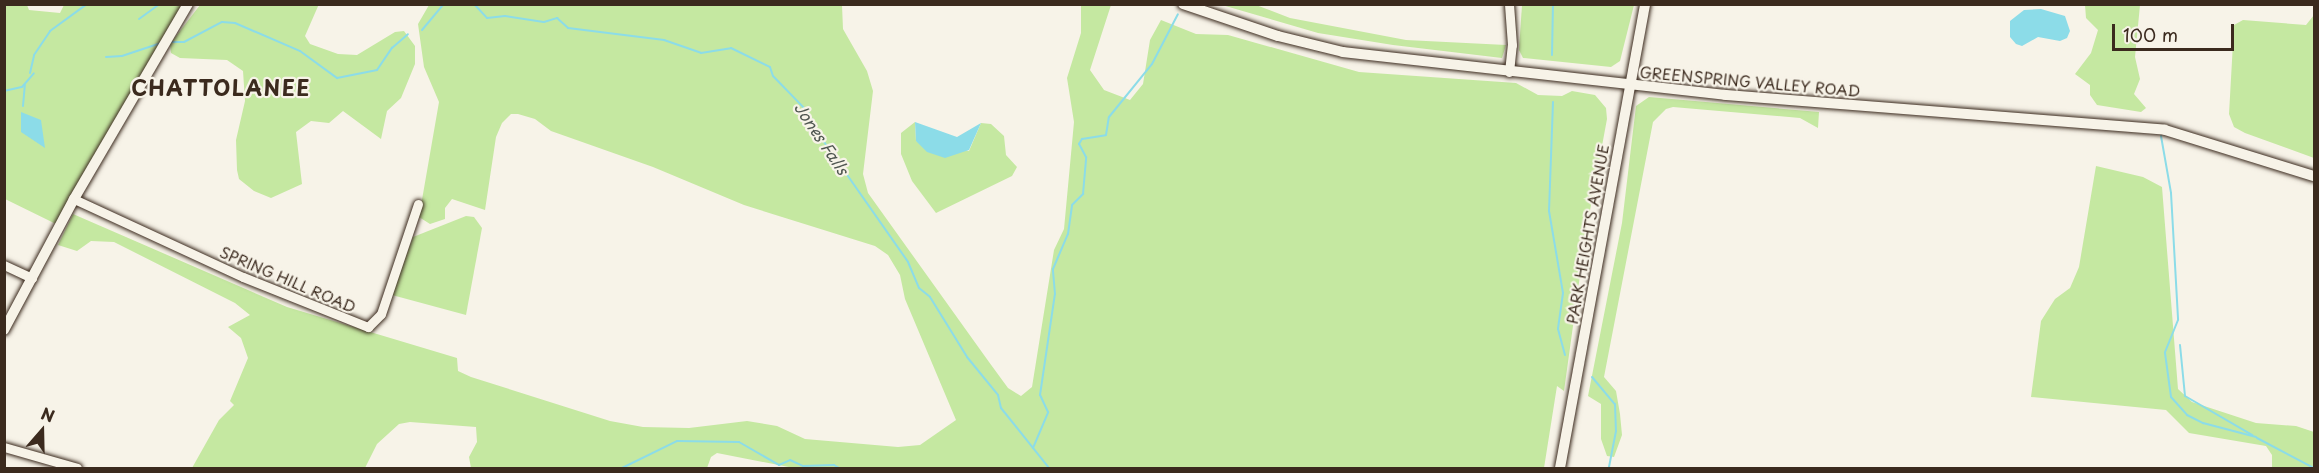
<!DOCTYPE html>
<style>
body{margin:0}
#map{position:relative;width:2319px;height:473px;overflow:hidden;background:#f7f3e8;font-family:"Playpen Sans",sans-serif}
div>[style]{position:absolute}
.green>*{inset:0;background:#c5e8a1}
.water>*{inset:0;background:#8cdce8}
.stream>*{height:2px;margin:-1px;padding:0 1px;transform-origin:1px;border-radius:1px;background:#8cdce8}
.roads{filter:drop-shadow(0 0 2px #3b2a1e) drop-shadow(0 0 2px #3b2a1e)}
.minor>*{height:9px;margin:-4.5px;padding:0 4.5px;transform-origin:4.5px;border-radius:4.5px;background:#f7f3e8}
.major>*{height:10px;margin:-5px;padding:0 5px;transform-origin:5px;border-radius:5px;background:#f7f3e8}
span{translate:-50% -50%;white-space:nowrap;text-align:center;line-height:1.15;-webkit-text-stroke:4.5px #f7f3e8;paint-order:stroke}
.street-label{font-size:15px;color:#3b2a1e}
.water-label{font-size:16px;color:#4f5650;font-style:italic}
.district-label{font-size:21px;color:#3b2a1e;font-weight:700;letter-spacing:1.5px}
.frame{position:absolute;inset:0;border:6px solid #3b2a1e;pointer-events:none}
.north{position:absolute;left:12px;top:401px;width:60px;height:60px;-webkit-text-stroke:4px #f7f3e8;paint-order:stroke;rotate:20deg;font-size:16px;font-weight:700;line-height:24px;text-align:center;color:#3b2a1e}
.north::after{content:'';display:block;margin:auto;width:21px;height:27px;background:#3b2a1e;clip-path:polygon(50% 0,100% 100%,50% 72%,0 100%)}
.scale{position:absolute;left:2112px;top:24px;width:122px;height:27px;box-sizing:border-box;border:3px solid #3b2a1e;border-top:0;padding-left:8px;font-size:18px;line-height:21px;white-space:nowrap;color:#3b2a1e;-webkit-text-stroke:4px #f7f3e8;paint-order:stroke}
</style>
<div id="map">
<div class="green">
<div style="clip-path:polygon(319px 4px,305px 36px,310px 44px,338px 54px,357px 55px,395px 32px,404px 31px,415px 46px,415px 64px,401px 98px,387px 111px,381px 139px,343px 111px,329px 123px,311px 121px,296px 132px,302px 184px,271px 198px,254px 191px,239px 179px,237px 170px,236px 140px,245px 101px,243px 71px,227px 60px,180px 58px,171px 53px,170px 44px,200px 5px)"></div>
<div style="clip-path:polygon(4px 5px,27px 5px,29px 10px,60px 13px,64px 5px,182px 5px,56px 224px,5px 199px)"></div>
<div style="clip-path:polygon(429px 5px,842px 5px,843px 29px,867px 71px,873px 91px,863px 174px,868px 193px,989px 362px,1008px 388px,1021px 396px,1032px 387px,1054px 250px,1064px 229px,1074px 122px,1067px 78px,1081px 33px,1081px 5px,1111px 5px,1090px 70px,1104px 90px,1130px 100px,1143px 84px,1150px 40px,1161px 20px,1196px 34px,1228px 35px,1359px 72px,1516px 83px,1538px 95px,1562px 96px,1572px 91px,1595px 95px,1606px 108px,1607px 119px,1586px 232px,1564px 391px,1557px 386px,1544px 468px,794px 468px,717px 453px,711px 457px,707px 468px,471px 468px,469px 457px,477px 442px,476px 427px,410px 422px,399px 424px,377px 444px,365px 468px,192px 468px,219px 420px,234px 405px,230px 401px,248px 358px,241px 338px,228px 327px,250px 315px,235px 303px,114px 242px,91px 241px,77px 251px,58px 245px,73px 214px,287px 307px,457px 358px,458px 371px,471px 377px,610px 421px,643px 427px,689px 428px,747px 421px,777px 426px,805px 439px,898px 447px,920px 445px,956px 420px,905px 299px,900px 275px,888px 255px,875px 246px,744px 205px,653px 167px,551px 131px,535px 119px,518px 114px,511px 114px,502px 123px,496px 137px,485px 210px,452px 199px,445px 208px,445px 219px,430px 224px,419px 217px,439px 102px,424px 67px,418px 24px)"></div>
<div style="clip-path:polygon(1222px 5px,1256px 5px,1290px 18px,1406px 40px,1506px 45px,1502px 58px,1393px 45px,1318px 33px)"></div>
<div style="clip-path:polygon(1522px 5px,1634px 5px,1620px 61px,1611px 67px,1523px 58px,1519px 50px)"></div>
<div style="clip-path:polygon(2085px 5px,2140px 5px,2135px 57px,2140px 79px,2134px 94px,2146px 108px,2141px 112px,2097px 105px,2090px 95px,2090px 85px,2075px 74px,2091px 53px,2098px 30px,2086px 18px)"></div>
<div style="clip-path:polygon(2314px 15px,2314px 158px,2245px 133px,2234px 127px,2229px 114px,2234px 25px,2243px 20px,2306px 25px)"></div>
<div style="clip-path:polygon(1649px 97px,1819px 112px,1818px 128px,1800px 118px,1673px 107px,1666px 109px,1653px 122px,1604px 377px,1616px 391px,1620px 414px,1622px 435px,1614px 457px,1607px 456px,1601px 439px,1601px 404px,1588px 396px,1622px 223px,1636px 106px)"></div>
<div style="clip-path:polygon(915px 122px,916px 141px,969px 151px,981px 123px,991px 124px,1004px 136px,1006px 155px,1017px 167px,1012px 176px,936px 213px,912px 181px,901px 154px,901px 133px)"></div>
<div style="clip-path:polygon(2096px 166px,2143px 177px,2162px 187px,2178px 389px,2192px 402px,2256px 423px,2296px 426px,2314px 432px,2314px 468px,2272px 468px,2272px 455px,2266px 446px,2189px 433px,2166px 410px,2031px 397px,2041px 321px,2055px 299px,2070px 288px,2079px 267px)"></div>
<div style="clip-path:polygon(466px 216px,474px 217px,482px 228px,466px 315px,392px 295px,413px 237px)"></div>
</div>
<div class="water">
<div style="clip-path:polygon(2041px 9px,2065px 16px,2070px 31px,2067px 38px,2060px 41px,2038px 37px,2022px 46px,2016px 44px,2010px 37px,2010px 21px,2024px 10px)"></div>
<div style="clip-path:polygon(21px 112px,41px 120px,45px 148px,21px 132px)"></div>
<div style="clip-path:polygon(915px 122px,957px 137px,981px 123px,969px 150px,945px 158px,927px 152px,916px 141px)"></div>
</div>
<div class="stream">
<div style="left:474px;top:4px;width:19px;rotate:47deg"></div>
<div style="left:487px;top:18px;width:18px;rotate:-6deg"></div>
<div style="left:505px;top:16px;width:39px;rotate:9deg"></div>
<div style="left:544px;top:22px;width:14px;rotate:-17deg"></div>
<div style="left:557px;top:18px;width:15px;rotate:42deg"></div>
<div style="left:568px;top:28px;width:97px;rotate:7.1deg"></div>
<div style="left:664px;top:40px;width:39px;rotate:19deg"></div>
<div style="left:701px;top:53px;width:30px;rotate:-9deg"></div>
<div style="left:731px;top:48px;width:43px;rotate:26deg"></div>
<div style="left:770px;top:67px;width:9px;rotate:72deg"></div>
<div style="left:773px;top:76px;width:50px;rotate:45.8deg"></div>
<div style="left:808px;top:112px;width:30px;rotate:63deg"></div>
<div style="left:822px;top:139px;width:150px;rotate:55deg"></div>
<div style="left:908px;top:262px;width:28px;rotate:67deg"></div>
<div style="left:919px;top:288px;width:14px;rotate:39deg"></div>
<div style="left:930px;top:297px;width:70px;rotate:58.3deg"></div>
<div style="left:967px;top:357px;width:49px;rotate:50.8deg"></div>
<div style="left:998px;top:395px;width:13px;rotate:77deg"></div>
<div style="left:1001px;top:408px;width:77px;rotate:51.3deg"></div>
<div style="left:139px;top:19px;width:26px;rotate:-36deg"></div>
<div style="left:422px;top:30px;width:34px;rotate:-50deg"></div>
<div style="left:169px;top:42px;width:15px"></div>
<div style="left:184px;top:42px;width:43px;rotate:-27.8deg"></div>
<div style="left:222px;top:22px;width:13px;rotate:4deg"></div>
<div style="left:235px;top:23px;width:71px;rotate:23.3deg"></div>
<div style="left:300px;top:51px;width:46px;rotate:36.1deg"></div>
<div style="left:337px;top:78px;width:41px;rotate:-11.3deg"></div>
<div style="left:377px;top:70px;width:27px;rotate:-56deg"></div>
<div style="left:392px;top:48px;width:21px;rotate:-41deg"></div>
<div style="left:1552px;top:55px;width:51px;rotate:-88.9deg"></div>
<div style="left:106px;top:57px;width:16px;rotate:-4deg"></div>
<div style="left:122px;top:56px;width:41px;rotate:-18.4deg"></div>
<div style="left:30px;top:73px;width:18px;rotate:-77deg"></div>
<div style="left:34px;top:55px;width:29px;rotate:-56deg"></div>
<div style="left:50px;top:31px;width:46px;rotate:-36.1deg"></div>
<div style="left:4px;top:91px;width:18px;rotate:-13deg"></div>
<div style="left:22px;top:87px;width:18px;rotate:-49deg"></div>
<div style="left:1553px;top:102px;width:109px;rotate:92.1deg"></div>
<div style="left:1549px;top:211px;width:83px;rotate:80.3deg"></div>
<div style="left:1563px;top:293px;width:36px;rotate:98deg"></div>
<div style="left:1558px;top:329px;width:27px;rotate:75deg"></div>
<div style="left:23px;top:106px;width:21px;rotate:-85deg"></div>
<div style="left:2161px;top:136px;width:58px;rotate:80deg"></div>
<div style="left:2171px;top:193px;width:127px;rotate:86.8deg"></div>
<div style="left:2178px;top:320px;width:35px;rotate:112deg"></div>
<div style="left:2165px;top:353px;width:44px;rotate:82.2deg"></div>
<div style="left:2171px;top:397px;width:24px;rotate:48deg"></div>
<div style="left:2187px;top:415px;width:18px;rotate:27deg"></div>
<div style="left:2203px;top:423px;width:55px;rotate:14.8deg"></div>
<div style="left:2180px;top:345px;width:51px;rotate:84.4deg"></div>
<div style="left:2185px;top:396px;width:78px;rotate:30.2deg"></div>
<div style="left:1592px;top:377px;width:35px;rotate:50deg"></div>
<div style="left:1615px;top:404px;width:27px;rotate:88deg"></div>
<div style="left:1616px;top:431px;width:38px;rotate:101deg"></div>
<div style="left:2257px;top:438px;width:64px;rotate:27.8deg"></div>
<div style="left:1033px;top:448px;width:39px;rotate:-67deg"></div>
<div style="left:1048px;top:412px;width:19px;rotate:-115deg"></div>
<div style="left:1040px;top:395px;width:102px;rotate:-81.6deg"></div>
<div style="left:1055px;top:294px;width:25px;rotate:-95deg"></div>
<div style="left:1053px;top:269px;width:38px;rotate:-67deg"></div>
<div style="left:1068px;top:234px;width:29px;rotate:-82deg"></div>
<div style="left:1072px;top:205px;width:16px;rotate:-45deg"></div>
<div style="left:1083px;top:194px;width:37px;rotate:-85deg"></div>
<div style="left:1086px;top:157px;width:15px;rotate:-118deg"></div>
<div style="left:1079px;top:144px;width:6px;rotate:-59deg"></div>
<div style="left:1082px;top:139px;width:24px;rotate:-9deg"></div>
<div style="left:1106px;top:135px;width:18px;rotate:-81deg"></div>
<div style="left:1109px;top:117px;width:68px;rotate:-50.9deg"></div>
<div style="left:1152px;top:64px;width:56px;rotate:-62.5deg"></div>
<div style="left:622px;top:468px;width:61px;rotate:-26.1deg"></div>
<div style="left:677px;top:441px;width:62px;rotate:0.9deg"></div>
<div style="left:739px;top:442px;width:46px;rotate:29.9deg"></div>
<div style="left:779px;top:465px;width:12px;rotate:-24deg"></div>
<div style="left:790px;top:460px;width:14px;rotate:25deg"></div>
<div style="left:803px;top:466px;width:31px;rotate:-2deg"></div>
<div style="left:834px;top:465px;width:6px;rotate:31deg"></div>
</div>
<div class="roads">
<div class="minor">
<div style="left:1509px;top:72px;width:27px;rotate:-84deg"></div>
<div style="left:1512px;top:45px;width:41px;rotate:-94.2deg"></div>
<div style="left:74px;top:199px;width:186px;rotate:24.8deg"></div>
<div style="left:243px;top:277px;width:135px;rotate:21.8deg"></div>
<div style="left:368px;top:327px;width:18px;rotate:-45deg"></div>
<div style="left:381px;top:314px;width:116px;rotate:-71.4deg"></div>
<div style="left:4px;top:265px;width:31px;rotate:25deg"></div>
<div style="left:4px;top:447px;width:76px;rotate:16deg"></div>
</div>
<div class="major">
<div style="left:1183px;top:4px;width:100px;rotate:18.6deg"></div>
<div style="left:1278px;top:36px;width:67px;rotate:13.8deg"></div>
<div style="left:1343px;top:52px;width:384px;rotate:6.4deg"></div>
<div style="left:1725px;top:95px;width:441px;rotate:4.5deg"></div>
<div style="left:2165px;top:130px;width:156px;rotate:17.2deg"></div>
<div style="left:4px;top:330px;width:149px;rotate:-61.9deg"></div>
<div style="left:74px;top:199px;width:226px;rotate:-59.7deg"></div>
<div style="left:1560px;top:468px;width:472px;rotate:-79.6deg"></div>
</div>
</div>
<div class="street-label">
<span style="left:1750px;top:81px;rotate:5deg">GREENSPRING VALLEY ROAD</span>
<span style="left:1587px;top:234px;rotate:-80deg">PARK HEIGHTS AVENUE</span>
<span style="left:288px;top:279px;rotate:23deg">SPRING HILL ROAD</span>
</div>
<div class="water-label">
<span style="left:822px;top:138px;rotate:56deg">Jones Falls</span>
</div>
<div class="district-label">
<span style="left:221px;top:87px">CHATTOLANEE</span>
</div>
<div class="frame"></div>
<div class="north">N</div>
<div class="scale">100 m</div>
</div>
